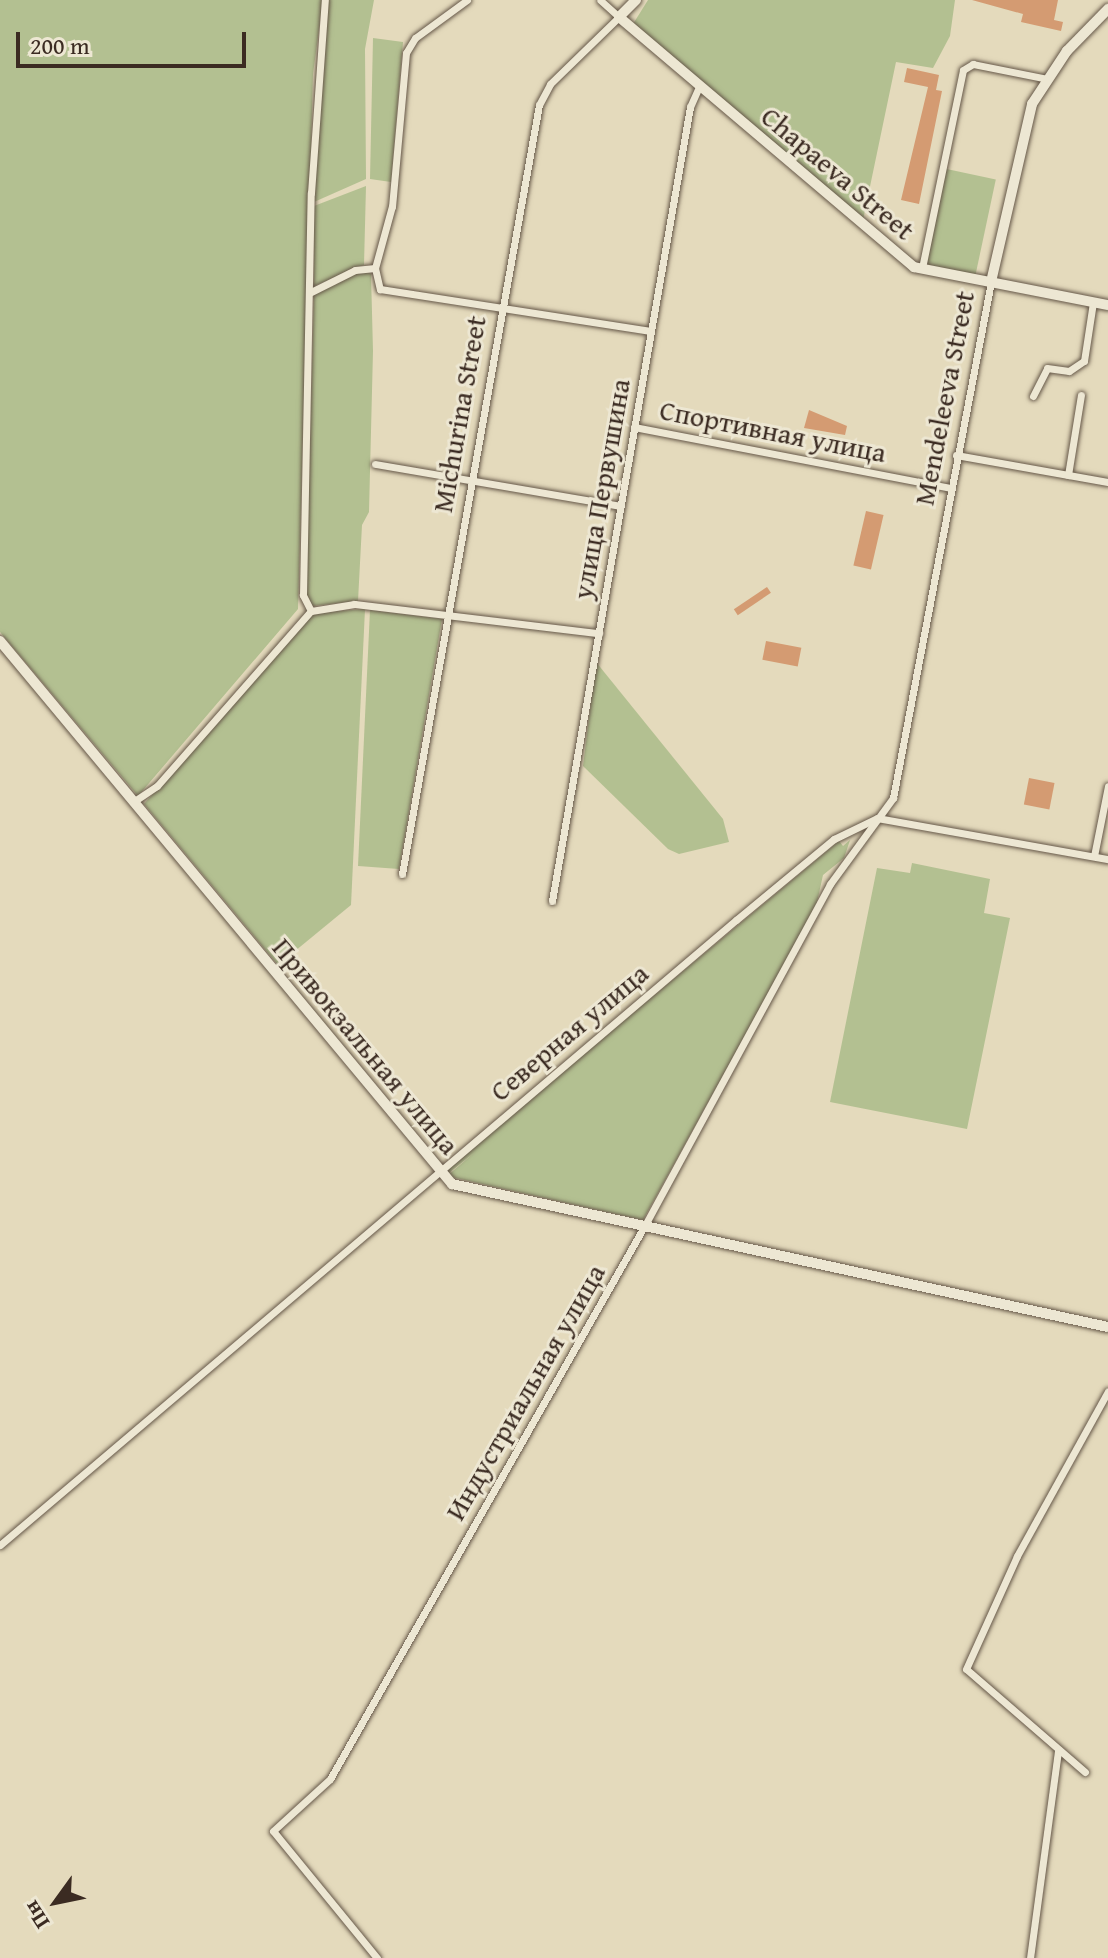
<!DOCTYPE html>
<meta charset="utf-8">
<style>
body{margin:0}
#map{position:relative;width:1108px;height:1958px;overflow:hidden;background:#e4dabc;font-family:"Gentium Book Plus",serif}
div>[style]{position:absolute}
.green>*{inset:0;background:#b3c091;transform-origin:0 0}
.building>*{inset:0;background:#d49b72;transform-origin:0 0}
.roads{filter:drop-shadow(0 0 2px #655748) drop-shadow(0 0 2px #655748)}
.minor>*{height:7px;margin:-3.5px;padding:0 3.5px;transform-origin:3.5px;border-radius:3.5px;background:#ede7d3}
.secondary>*{height:10px;margin:-5px;padding:0 5px;transform-origin:5px;border-radius:5px;background:#ede7d3}
span{translate:-50% -50%;white-space:nowrap;text-align:center;line-height:1.15;-webkit-text-stroke:6px #ede7d3;paint-order:stroke}
.street-label{font-size:28px;color:#3b2b22}
.north{position:absolute;left:16px;top:1862px;width:80px;height:80px;-webkit-text-stroke:6px #ede7d3;paint-order:stroke;rotate:237deg;font-size:22px;font-weight:700;line-height:32px;text-align:center;color:#3b2b22}
.north::after{content:'';display:block;margin:auto;width:28px;height:36px;background:#3b2b22;clip-path:polygon(50% 0,100% 100%,50% 72%,0 100%)}
.scale{position:absolute;left:16px;top:32px;width:230px;height:36px;box-sizing:border-box;border:4px solid #3b2b22;border-top:0;padding-left:10px;font-size:24px;line-height:28px;white-space:nowrap;color:#3b2b22;-webkit-text-stroke:6px #ede7d3;paint-order:stroke}
</style>
<div id="map">
<div class="green">
<div style="clip-path:polygon(0 0,323px 0,313px 74px,298px 609px,138px 796px,0 632px)"></div>
<div style="clip-path:polygon(327px 0,374px 0,365px 49px,366px 179px,314px 202px)"></div>
<div style="clip-path:polygon(648px 0,955px 0,950px 36px,933px 68px,896px 62px,863px 220px,633px 24px)"></div>
<div style="clip-path:polygon(373px 38px,403px 42px,391px 182px,370px 179px)"></div>
<div style="left:942px;top:168px;width:55px;height:102px;rotate:12deg"></div>
<div style="clip-path:polygon(366px 186px,364px 265px,314px 286px,314px 206px)"></div>
<div style="clip-path:polygon(363px 270px,371px 274px,373px 351px,369px 512px,362px 525px,358px 601px,312px 606px,306px 596px,314px 293px)"></div>
<div style="clip-path:polygon(365px 609px,351px 905px,278px 965px,144px 804px,312px 613px)"></div>
<div style="clip-path:polygon(370px 610px,442px 619px,399px 869px,358px 866px)"></div>
<div style="clip-path:polygon(596px 662px,723px 819px,729px 842px,679px 854px,668px 849px,583px 766px)"></div>
<div style="clip-path:polygon(850px 840px,844px 858px,823px 875px,816px 907px,643px 1220px,447px 1176px,475px 1152px,449px 1173px,446px 1169px,839px 841px,843px 846px)"></div>
<div style="clip-path:polygon(912px 863px,990px 879px,984px 913px,1010px 918px,967px 1129px,830px 1102px,877px 868px,910px 873px)"></div>
</div>
<div class="building">
<div style="clip-path:polygon(972px 0,1058px 0,1054px 20px,1063px 22px,1061px 31px,1021px 22px,1023px 14px)"></div>
<div style="clip-path:polygon(907px 68px,939px 75px,936px 90px,942px 91px,919px 204px,901px 200px,928px 87px,904px 82px)"></div>
<div style="clip-path:polygon(809px 410px,847px 426px,845px 435px,804px 428px)"></div>
<div style="left:866px;top:511px;width:18px;height:56px;rotate:13deg"></div>
<div style="left:767px;top:587px;width:7px;height:40px;rotate:56deg"></div>
<div style="left:766px;top:641px;width:36px;height:19px;rotate:11deg"></div>
<div style="left:1029px;top:778px;width:26px;height:27px;rotate:11deg"></div>
</div>
<div class="roads">
<div class="minor">
<div style="left:467px;top:0;width:64px;rotate:143.8deg"></div>
<div style="left:415px;top:38px;width:17px;rotate:121deg"></div>
<div style="left:406px;top:53px;width:154px;rotate:95.2deg"></div>
<div style="left:392px;top:206px;width:64px;rotate:105.3deg"></div>
<div style="left:375px;top:268px;width:22px;rotate:77deg"></div>
<div style="left:380px;top:289px;width:274px;rotate:8.8deg"></div>
<div style="left:922px;top:268px;width:202px;rotate:-78.3deg"></div>
<div style="left:963px;top:70px;width:12px;rotate:-31deg"></div>
<div style="left:973px;top:64px;width:76px;rotate:11.3deg"></div>
<div style="left:311px;top:292px;width:49px;rotate:-26.6deg"></div>
<div style="left:355px;top:270px;width:20px;rotate:-6deg"></div>
<div style="left:1033px;top:396px;width:31px;rotate:-63deg"></div>
<div style="left:1047px;top:368px;width:22px;rotate:8deg"></div>
<div style="left:1069px;top:371px;width:18px;rotate:-34deg"></div>
<div style="left:1084px;top:361px;width:60px;rotate:-81.3deg"></div>
<div style="left:634px;top:427px;width:322px;rotate:10.9deg"></div>
<div style="left:956px;top:455px;width:154px;rotate:10.1deg"></div>
<div style="left:375px;top:464px;width:249px;rotate:9.7deg"></div>
<div style="left:1068px;top:475px;width:81px;rotate:-80.8deg"></div>
<div style="left:311px;top:611px;width:18px;rotate:-117deg"></div>
<div style="left:303px;top:595px;width:402px;rotate:-88.9deg"></div>
<div style="left:311px;top:193px;width:194px;rotate:-85.9deg"></div>
<div style="left:133px;top:802px;width:29px;rotate:-34deg"></div>
<div style="left:157px;top:786px;width:233px;rotate:-48.7deg"></div>
<div style="left:311px;top:611px;width:44px;rotate:-9.2deg"></div>
<div style="left:354px;top:604px;width:247px;rotate:6.8deg"></div>
<div style="left:877px;top:818px;width:235px;rotate:10.1deg"></div>
<div style="left:1094px;top:856px;width:71px;rotate:-78.7deg"></div>
<div style="left:402px;top:874px;width:781px;rotate:-79.9deg"></div>
<div style="left:539px;top:105px;width:24px;rotate:-62deg"></div>
<div style="left:550px;top:84px;width:96px;rotate:-44.2deg"></div>
<div style="left:619px;top:17px;width:25px;rotate:-138deg"></div>
<div style="left:552px;top:901px;width:806px;rotate:-80.14deg"></div>
<div style="left:690px;top:107px;width:22px;rotate:-66deg"></div>
<div style="left:0;top:1545px;width:966px;rotate:-40.34deg"></div>
<div style="left:736px;top:920px;width:127px;rotate:-39.6deg"></div>
<div style="left:834px;top:839px;width:46px;rotate:-26deg"></div>
<div style="left:1085px;top:1772px;width:157px;rotate:-139.1deg"></div>
<div style="left:966px;top:1669px;width:124px;rotate:-65.7deg"></div>
<div style="left:1017px;top:1556px;width:188px;rotate:-61.1deg"></div>
<div style="left:377px;top:1958px;width:164px;rotate:-129.3deg"></div>
<div style="left:273px;top:1831px;width:77px;rotate:-42.4deg"></div>
<div style="left:330px;top:1779px;width:637px;rotate:-60.38deg"></div>
<div style="left:645px;top:1225px;width:388px;rotate:-61.5deg"></div>
<div style="left:830px;top:884px;width:107px;rotate:-53.8deg"></div>
<div style="left:893px;top:798px;width:525px;rotate:-79.25deg"></div>
<div style="left:1030px;top:1958px;width:210px;rotate:-82.3deg"></div>
</div>
<div class="secondary">
<div style="left:636px;top:0;width:24px;rotate:135deg"></div>
<div style="left:619px;top:17px;width:387px;rotate:40.3deg"></div>
<div style="left:914px;top:267px;width:198px;rotate:11.1deg"></div>
<div style="left:991px;top:282px;width:183px;rotate:-77deg"></div>
<div style="left:1032px;top:104px;width:64px;rotate:-56.6deg"></div>
<div style="left:1067px;top:51px;width:59px;rotate:-45.7deg"></div>
<div style="left:0;top:641px;width:707px;rotate:50.23deg"></div>
<div style="left:452px;top:1184px;width:671px;rotate:12.3deg"></div>
</div>
</div>
<div class="street-label">
<span style="left:838px;top:173px;rotate:40deg">Chapaeva Street</span>
<span style="left:944px;top:398px;rotate:-79deg">Mendeleeva Street</span>
<span style="left:459px;top:414px;rotate:-80deg">Michurina Street</span>
<span style="left:773px;top:431px;rotate:11deg">Спортивная улица</span>
<span style="left:601px;top:489px;rotate:-80deg">улица Первушина</span>
<span style="left:569px;top:1032px;rotate:-40deg">Северная улица</span>
<span style="left:366px;top:1046px;rotate:50deg">Привокзальная улица</span>
<span style="left:525px;top:1392px;rotate:-60deg">Индустриальная улица</span>
</div>
<div class="north">Пн</div>
<div class="scale">200 m</div>
</div>
